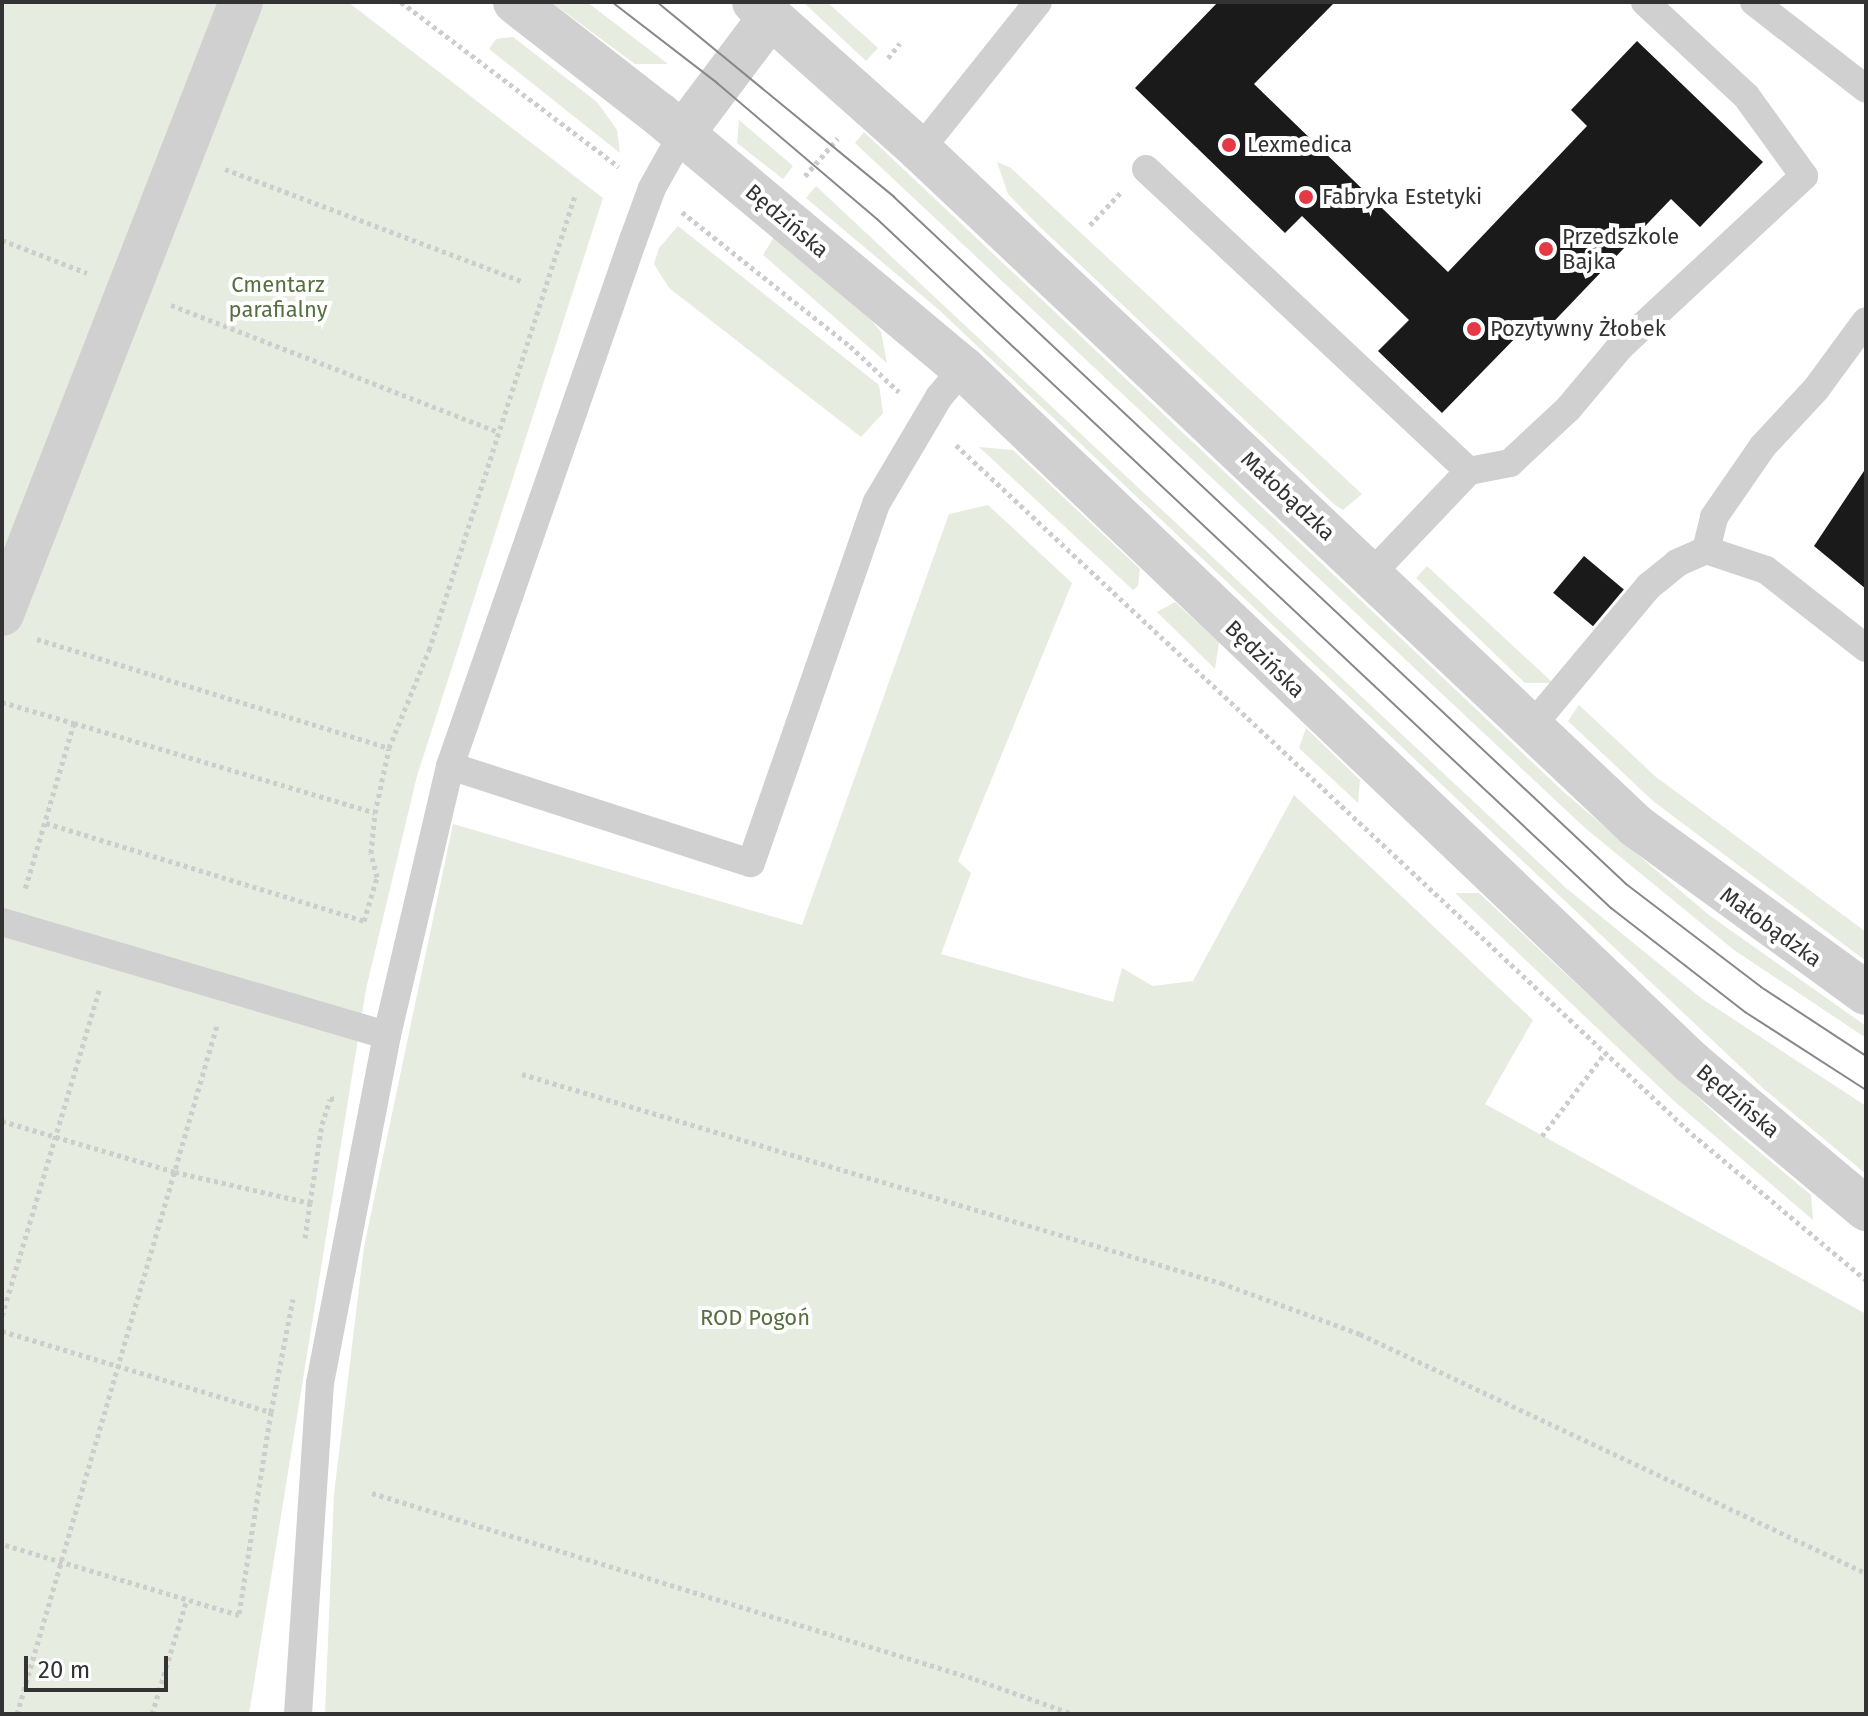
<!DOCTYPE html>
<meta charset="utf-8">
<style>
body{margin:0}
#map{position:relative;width:1868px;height:1716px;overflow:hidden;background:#fff;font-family:"Fira Sans",sans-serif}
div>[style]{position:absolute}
.green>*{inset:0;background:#e6ecdf}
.building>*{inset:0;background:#1a1a1a;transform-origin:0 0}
.path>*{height:5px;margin-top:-2.5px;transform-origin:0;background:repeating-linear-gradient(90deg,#cdcdcd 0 4px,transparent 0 8px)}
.service>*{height:28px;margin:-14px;padding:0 14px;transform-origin:14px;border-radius:14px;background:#d0d0d0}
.pedestrian>*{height:44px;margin:-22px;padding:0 22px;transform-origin:22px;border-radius:22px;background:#d0d0d0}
.minor>*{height:44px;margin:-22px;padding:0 22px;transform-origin:22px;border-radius:22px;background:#d0d0d0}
.tertiary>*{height:44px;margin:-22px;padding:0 22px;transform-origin:22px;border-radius:22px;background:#d0d0d0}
.tram>*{height:2px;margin:-1px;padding:0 1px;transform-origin:1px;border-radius:1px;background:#888}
.dots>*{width:22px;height:22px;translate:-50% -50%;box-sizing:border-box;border:4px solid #fff;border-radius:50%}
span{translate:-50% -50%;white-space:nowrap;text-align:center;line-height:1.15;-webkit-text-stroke:8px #fff;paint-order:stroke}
.poi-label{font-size:22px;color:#333}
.left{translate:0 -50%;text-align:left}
.street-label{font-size:22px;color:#333}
.park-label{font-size:22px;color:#56703f}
.frame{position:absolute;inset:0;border:4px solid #333;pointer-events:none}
.scale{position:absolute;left:24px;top:1656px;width:144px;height:36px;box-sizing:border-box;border:4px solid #333;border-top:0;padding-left:10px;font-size:24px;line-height:28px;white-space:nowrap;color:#333;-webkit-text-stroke:6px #fff;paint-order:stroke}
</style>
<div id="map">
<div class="green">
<div style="clip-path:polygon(2px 2px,348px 2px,603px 198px,417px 776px,366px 989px,249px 1714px,2px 1714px)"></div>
<div style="clip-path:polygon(551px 2px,587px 2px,668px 64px,635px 64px)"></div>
<div style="clip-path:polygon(803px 2px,827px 2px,878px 48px,866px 61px)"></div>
<div style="clip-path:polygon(513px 37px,597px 102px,617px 130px,620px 153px,489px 49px,496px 39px)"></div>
<div style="clip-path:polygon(739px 120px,793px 166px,783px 179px,737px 143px)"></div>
<div style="clip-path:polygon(864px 132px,1566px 794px,1709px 915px,1866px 1026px,1866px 1038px,1734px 950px,1585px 828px,855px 143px)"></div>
<div style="clip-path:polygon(997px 162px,1011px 168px,1362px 494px,1343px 510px,1335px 505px,1040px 227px,1008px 194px)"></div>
<div style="clip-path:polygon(816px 186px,1566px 888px,1701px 998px,1866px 1106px,1866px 1174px,1764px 1089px,938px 309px,806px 198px)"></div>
<div style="clip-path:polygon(678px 226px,879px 385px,883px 413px,861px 437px,669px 288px,654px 264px,659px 248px)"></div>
<div style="clip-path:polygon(774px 237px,872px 321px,881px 332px,887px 363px,763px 255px)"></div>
<div style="clip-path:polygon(979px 447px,1013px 450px,1140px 569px,1138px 586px,1133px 590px)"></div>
<div style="clip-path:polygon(988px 505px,1072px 583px,958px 861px,971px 873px,941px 954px,1113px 1002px,1122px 968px,1153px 986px,1193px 981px,1294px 795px,1533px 1020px,1485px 1104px,1866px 1314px,1866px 1714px,325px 1714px,334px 1494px,364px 1247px,453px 824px,802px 925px,949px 514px)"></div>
<div style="clip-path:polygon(1427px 566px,1553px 683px,1525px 683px,1416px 578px)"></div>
<div style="clip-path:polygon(1175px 602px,1219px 642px,1215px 669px,1157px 612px)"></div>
<div style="clip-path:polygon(1579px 705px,1656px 777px,1866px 932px,1866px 961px,1653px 801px,1568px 721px)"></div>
<div style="clip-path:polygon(1306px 728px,1360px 780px,1358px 803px,1299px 748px)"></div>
<div style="clip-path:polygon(1455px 893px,1479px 893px,1732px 1129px,1811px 1195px,1813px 1220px,1674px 1101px)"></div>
</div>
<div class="building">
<div style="clip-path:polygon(1218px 2px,1335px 2px,1254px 84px,1448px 272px,1587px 126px,1571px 110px,1637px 41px,1763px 162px,1700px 227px,1671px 199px,1539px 337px,1528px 325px,1442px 413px,1378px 351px,1409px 320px,1302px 216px,1285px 233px,1135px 88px)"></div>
<div style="clip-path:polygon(1866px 468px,1866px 589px,1814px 546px)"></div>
<div style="left:1584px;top:556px;width:52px;height:48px;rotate:40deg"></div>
</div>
<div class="path">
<div style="left:401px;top:2px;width:273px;rotate:37.1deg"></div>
<div style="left:888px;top:58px;width:19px;rotate:-51deg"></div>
<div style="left:225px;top:169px;width:317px;rotate:20.7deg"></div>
<div style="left:805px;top:176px;width:50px;rotate:-49deg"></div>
<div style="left:682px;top:212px;width:215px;rotate:38.6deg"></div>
<div style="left:850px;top:346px;width:67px;rotate:43.2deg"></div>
<div style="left:1090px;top:225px;width:44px;rotate:-46.8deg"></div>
<div style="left:2px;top:240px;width:91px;rotate:21.2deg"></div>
<div style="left:171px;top:305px;width:352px;rotate:21.2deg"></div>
<div style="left:956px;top:445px;width:1008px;rotate:43.11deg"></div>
<div style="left:1692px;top:1134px;width:227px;rotate:40deg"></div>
<div style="left:37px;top:639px;width:368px;rotate:17.2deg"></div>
<div style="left:2px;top:702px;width:75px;rotate:16.3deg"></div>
<div style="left:74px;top:723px;width:173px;rotate:106.4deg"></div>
<div style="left:74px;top:723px;width:314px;rotate:16.6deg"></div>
<div style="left:46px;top:823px;width:333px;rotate:17.1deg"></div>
<div style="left:364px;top:921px;width:46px;rotate:-73.5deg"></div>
<div style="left:377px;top:877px;width:25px;rotate:-104deg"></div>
<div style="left:371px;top:853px;width:40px;rotate:-84.3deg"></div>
<div style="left:375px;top:813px;width:66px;rotate:-77.8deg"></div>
<div style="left:389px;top:748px;width:106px;rotate:-67.8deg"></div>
<div style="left:429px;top:650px;width:478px;rotate:-72.2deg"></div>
<div style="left:522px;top:1074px;width:730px;rotate:16.65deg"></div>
<div style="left:1221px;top:1283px;width:148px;rotate:20.1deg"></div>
<div style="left:1360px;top:1334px;width:560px;rotate:25.28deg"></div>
<div style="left:2px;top:1121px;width:180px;rotate:16.4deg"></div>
<div style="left:175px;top:1172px;width:139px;rotate:12.9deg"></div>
<div style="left:310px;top:1203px;width:80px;rotate:-81.4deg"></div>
<div style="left:322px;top:1124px;width:26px;rotate:-72deg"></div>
<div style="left:330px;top:1099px;width:6px;rotate:-9deg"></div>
<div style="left:1542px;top:1136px;width:104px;rotate:-52.8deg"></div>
<div style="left:305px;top:1238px;width:35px;rotate:-82deg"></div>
<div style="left:2px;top:1316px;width:340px;rotate:-73.4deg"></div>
<div style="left:2px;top:1331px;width:281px;rotate:16.8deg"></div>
<div style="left:271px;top:1412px;width:206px;rotate:99deg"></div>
<div style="left:239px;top:1615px;width:247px;rotate:-163.3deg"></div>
<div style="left:271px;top:1412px;width:115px;rotate:-79deg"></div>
<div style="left:372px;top:1493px;width:631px;rotate:17.14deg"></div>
<div style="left:975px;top:1679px;width:104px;rotate:19.7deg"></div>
<div style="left:17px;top:1714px;width:717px;rotate:-73.81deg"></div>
<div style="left:152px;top:1714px;width:120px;rotate:-73.1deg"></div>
</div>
<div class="service">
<div style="left:1754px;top:2px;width:142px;rotate:37.8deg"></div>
<div style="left:920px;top:150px;width:189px;rotate:-51.4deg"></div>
<div style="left:1146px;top:169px;width:442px;rotate:43.1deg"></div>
<div style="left:1706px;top:550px;width:34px;rotate:-76deg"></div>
<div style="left:1714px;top:517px;width:86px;rotate:-55.4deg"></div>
<div style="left:1763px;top:446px;width:78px;rotate:-47.1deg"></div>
<div style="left:1816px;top:389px;width:84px;rotate:-53.7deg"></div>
<div style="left:1371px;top:574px;width:142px;rotate:-46.4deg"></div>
<div style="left:1469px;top:471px;width:42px;rotate:-11deg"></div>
<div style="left:1510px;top:463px;width:79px;rotate:-43deg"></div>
<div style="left:1568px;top:409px;width:81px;rotate:-50deg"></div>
<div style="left:1620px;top:347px;width:251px;rotate:-42.9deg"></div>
<div style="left:1804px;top:176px;width:99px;rotate:-125.9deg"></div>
<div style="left:1746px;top:96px;width:138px;rotate:-137.1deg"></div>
<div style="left:1531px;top:727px;width:184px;rotate:-50.1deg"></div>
<div style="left:1649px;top:586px;width:36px;rotate:-39deg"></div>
<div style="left:1677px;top:563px;width:32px;rotate:-24deg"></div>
<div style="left:1706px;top:550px;width:63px;rotate:18.4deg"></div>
<div style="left:1766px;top:570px;width:127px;rotate:38deg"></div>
<div style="left:450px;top:766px;width:316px;rotate:17.9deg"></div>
<div style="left:751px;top:863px;width:382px;rotate:-70.8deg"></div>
<div style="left:877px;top:502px;width:122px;rotate:-59.4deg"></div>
<div style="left:939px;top:397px;width:38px;rotate:-50deg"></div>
<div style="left:2px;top:922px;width:401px;rotate:16.4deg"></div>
<div style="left:387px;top:1035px;width:276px;rotate:-76.8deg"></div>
<div style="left:450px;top:766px;width:557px;rotate:-70.82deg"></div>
<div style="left:633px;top:240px;width:55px;rotate:-69.9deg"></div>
<div style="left:652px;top:188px;width:63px;rotate:-60.6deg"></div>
<div style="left:298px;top:1714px;width:332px;rotate:-86.2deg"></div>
<div style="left:320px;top:1383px;width:354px;rotate:-79.1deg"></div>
</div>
<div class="pedestrian">
<div style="left:2px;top:614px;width:657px;rotate:-68.67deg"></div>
</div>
<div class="minor">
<div style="left:683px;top:133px;width:146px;rotate:-53.1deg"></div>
</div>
<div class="tertiary">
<div style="left:515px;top:2px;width:182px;rotate:37.9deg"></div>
<div style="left:659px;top:114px;width:396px;rotate:39.9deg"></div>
<div style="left:963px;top:368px;width:1006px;rotate:43.63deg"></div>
<div style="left:1691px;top:1062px;width:229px;rotate:40deg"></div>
<div style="left:754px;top:2px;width:222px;rotate:41.7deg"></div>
<div style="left:920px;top:150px;width:985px;rotate:43.35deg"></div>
<div style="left:1636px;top:826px;width:284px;rotate:36deg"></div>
</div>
<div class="tram">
<div style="left:612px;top:2px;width:133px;rotate:37.6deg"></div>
<div style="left:717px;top:83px;width:210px;rotate:40.4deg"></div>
<div style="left:877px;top:219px;width:1007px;rotate:43.19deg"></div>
<div style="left:1611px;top:908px;width:170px;rotate:37.8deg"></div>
<div style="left:1745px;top:1012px;width:144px;rotate:32.8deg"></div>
<div style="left:657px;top:2px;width:307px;rotate:39.4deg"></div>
<div style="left:894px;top:197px;width:1004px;rotate:43.18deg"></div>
<div style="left:1626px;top:884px;width:170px;rotate:37.3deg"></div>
<div style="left:1761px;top:987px;width:126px;rotate:33.3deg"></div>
</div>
<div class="dots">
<div style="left:1229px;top:145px;background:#e63946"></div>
<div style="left:1306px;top:197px;background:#e63946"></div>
<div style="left:1546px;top:249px;background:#e63946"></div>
<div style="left:1474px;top:329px;background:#e63946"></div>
</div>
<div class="poi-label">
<span class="left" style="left:1247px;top:145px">Lexmedica</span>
<span class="left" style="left:1322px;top:197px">Fabryka Estetyki</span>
<span class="left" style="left:1562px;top:249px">Przedszkole<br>Bajka</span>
<span class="left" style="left:1490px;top:329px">Pozytywny Żłobek</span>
</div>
<div class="street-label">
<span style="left:787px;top:221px;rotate:40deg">Będzińska</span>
<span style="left:1288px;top:496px;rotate:43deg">Małobądzka</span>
<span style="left:1265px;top:659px;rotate:44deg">Będzińska</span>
<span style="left:1771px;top:927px;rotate:36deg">Małobądzka</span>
<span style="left:1738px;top:1101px;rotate:40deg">Będzińska</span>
</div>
<div class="park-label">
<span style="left:278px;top:297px">Cmentarz<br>parafialny</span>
<span style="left:755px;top:1318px">ROD Pogoń</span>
</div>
<div class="frame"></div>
<div class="scale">20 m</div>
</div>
